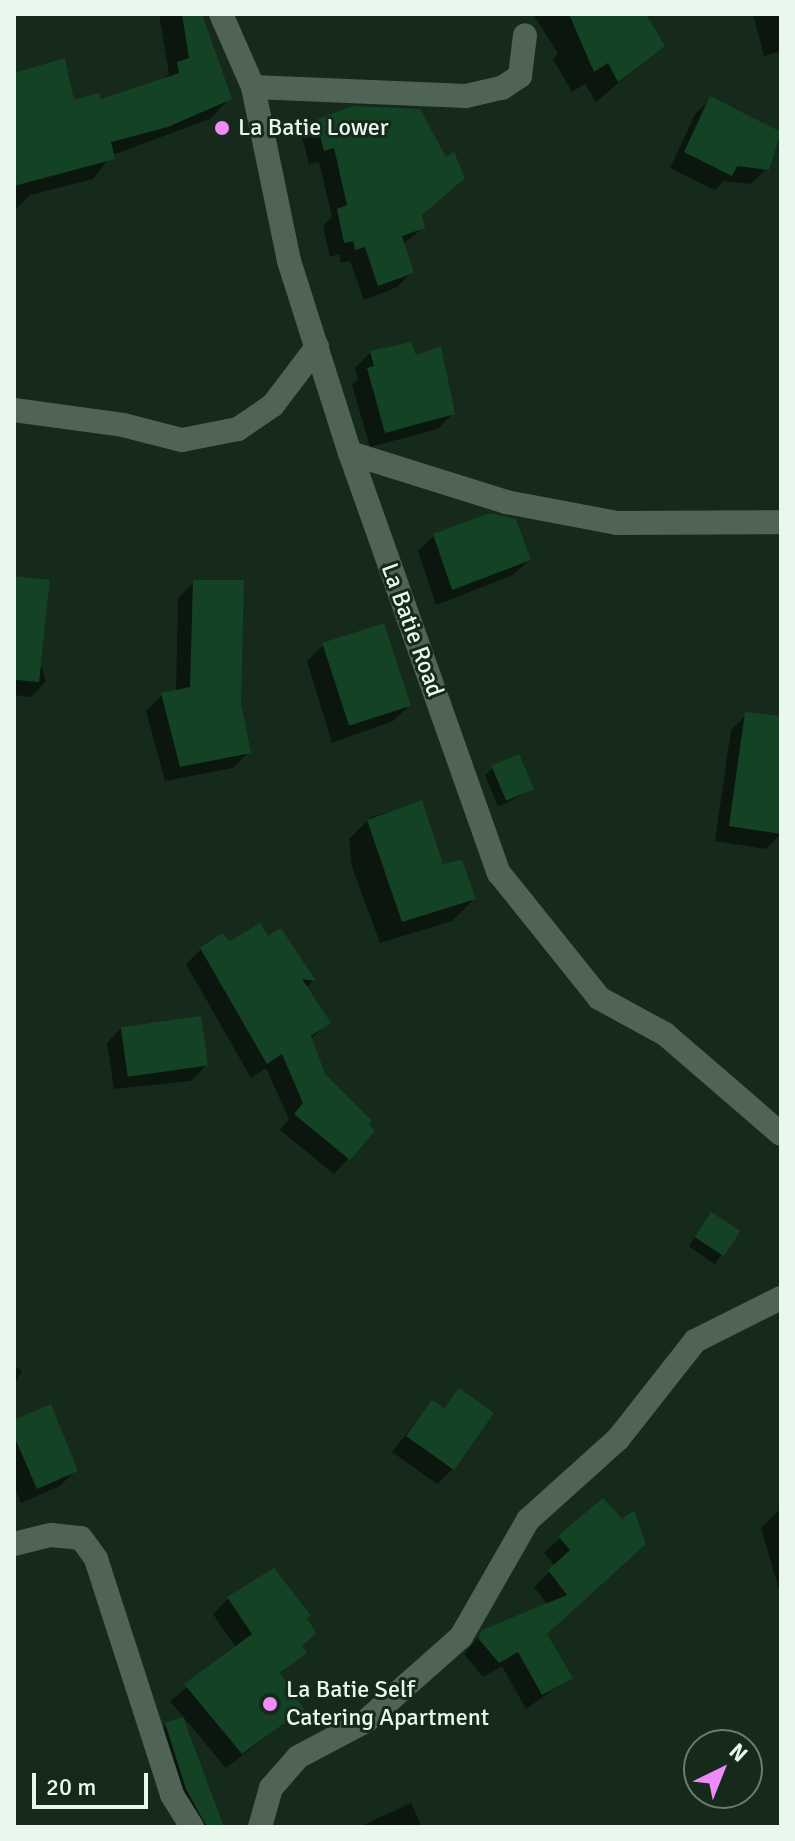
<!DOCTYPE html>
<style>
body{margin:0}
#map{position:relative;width:795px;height:1841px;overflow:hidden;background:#152a1b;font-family:Signika,sans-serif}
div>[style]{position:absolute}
.shadow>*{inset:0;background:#0007;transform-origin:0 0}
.building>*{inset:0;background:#134324;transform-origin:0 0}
.minor>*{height:24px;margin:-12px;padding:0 12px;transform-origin:12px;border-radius:12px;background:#506455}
.dots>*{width:22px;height:22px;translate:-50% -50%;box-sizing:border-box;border:4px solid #152a1b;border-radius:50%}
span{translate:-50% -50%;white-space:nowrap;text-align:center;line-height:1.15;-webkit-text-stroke:6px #152a1b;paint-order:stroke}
.poi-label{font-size:24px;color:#e9f7ec}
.left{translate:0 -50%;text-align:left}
.street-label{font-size:24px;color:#e9f7ec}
.frame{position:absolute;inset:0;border:16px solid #e9f7ec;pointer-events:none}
.north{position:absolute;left:683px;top:1729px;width:80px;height:80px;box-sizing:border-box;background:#152a1b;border:2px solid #6a7c6f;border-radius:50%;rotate:43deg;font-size:22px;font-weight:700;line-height:32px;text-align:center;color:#e9f7ec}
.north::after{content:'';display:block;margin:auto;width:28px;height:36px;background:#ef8bf7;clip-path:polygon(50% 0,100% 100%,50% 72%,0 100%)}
.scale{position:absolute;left:32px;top:1773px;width:116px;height:36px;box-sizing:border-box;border:4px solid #e9f7ec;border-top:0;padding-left:10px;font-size:24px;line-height:28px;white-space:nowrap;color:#e9f7ec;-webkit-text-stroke:6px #152a1b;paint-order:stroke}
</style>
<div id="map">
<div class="shadow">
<div style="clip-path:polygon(159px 14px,199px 14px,230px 98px,210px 119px,112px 155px,93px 179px,30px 195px,14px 211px,14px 75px,73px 102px,100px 102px,161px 81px,169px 74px)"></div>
<div style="clip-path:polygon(533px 14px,643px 14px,662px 45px,596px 102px,585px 84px,572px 92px,553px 59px,558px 53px)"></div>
<div style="clip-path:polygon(753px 14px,781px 14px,781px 51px,764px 56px)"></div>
<div style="clip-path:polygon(711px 99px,767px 168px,751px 184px,724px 181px,715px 190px,670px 168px,695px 114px)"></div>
<div style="clip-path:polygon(317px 122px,420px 216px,423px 228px,403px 244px,412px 272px,397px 287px,364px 300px,350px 261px,341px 263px,339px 254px,330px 257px,323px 226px,332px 217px,319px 162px,309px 164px,302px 137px)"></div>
<div style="clip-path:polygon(371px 352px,414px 357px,453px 413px,438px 429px,370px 447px,352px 385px,358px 379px,355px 368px)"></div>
<div style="clip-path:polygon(434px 536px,529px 560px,513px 575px,436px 605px,418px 551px)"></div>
<div style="clip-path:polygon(14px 581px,46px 681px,31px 697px,14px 695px)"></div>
<div style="clip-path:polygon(194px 582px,249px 752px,233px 768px,165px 781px,146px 711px,162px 695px,176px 692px,178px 598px)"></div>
<div style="clip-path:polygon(323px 645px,409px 706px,393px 721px,332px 743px,307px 661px)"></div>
<div style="clip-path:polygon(746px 715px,781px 718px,781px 834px,766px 849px,715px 841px,731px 730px)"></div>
<div style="clip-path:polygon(493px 768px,532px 789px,498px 807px,485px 775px)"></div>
<div style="clip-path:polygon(421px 802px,441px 867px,474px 899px,452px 921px,380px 943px,352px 867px,349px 839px,371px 817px)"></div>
<div style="clip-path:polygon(280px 931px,313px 981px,306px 988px,328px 1023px,311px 1039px,324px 1076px,373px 1131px,334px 1174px,280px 1130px,289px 1119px,266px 1068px,251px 1078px,186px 964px,201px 949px,267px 939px)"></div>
<div style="clip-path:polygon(122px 1027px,206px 1065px,191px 1081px,114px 1089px,107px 1043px)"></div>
<div style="left:711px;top:1214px;width:32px;height:39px;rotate:35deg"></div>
<div style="clip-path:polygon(14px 1366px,22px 1370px,14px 1386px)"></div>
<div style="clip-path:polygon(459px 1391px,453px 1469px,437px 1484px,392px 1452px,432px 1402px,442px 1409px)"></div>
<div style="clip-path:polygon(14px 1422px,76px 1470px,60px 1486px,21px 1503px,14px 1486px)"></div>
<div style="clip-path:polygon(781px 1508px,781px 1596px,761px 1528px)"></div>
<div style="clip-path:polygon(560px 1538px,644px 1543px,545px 1635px,570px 1678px,526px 1709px,502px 1666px,483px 1677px,464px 1654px,483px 1632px,548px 1605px,534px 1587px,555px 1566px,544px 1553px)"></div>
<div style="clip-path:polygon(229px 1598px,304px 1653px,279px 1675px,302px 1709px,226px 1768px,170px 1701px,236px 1648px,213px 1614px)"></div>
<div style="clip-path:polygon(166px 1725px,215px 1827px,185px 1827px,150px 1741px)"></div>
<div style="clip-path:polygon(411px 1803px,422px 1827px,359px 1827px)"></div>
</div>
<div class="building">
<div style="clip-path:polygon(182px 14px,202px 14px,232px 99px,168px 127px,111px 142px,115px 159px,14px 186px,14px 73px,65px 58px,74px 100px,99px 93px,101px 99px,179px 73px,177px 62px,189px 58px)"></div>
<div style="clip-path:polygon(569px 14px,646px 14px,665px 46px,618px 82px,608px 63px,594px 72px)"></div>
<div style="clip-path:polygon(710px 96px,781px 132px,769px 170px,737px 166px,732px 176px,684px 152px)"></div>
<div style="clip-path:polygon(352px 106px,420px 109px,446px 157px,454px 152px,465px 178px,422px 215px,425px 228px,402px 236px,414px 273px,378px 286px,365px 247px,355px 250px,353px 241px,344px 243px,337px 209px,347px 205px,334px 148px,324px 151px,316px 120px)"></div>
<div style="clip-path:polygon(411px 342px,416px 355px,441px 346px,455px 414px,385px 433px,367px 368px,374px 366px,370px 351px)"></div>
<div style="clip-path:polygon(490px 513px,516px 519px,531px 560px,452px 590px,433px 534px)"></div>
<div style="left:14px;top:576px;width:36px;height:103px;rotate:6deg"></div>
<div style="clip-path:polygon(193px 580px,244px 580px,241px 703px,251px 753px,180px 767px,161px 693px,190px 687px)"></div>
<div style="left:384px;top:623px;width:87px;height:65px;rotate:72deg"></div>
<div style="clip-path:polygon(745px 712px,781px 716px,781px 834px,729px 826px)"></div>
<div style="left:519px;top:754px;width:38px;height:30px;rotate:67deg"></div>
<div style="clip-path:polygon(422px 800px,443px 864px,462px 860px,476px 899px,402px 922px,367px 820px)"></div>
<div style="clip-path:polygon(260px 923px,268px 936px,281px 928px,316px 981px,302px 979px,331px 1023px,311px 1036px,325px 1074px,372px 1121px,369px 1125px,375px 1131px,350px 1160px,294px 1114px,303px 1103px,282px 1054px,267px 1064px,200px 948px,222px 933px,230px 941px)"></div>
<div style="left:201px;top:1016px;width:50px;height:81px;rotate:82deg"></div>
<div style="left:711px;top:1212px;width:35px;height:30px;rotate:33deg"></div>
<div style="clip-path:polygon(459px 1388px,494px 1413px,454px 1470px,406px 1436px,432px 1400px,444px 1408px)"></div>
<div style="clip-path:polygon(51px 1404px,78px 1471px,37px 1489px,14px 1436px,14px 1420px)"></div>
<div style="clip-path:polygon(603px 1498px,622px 1519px,634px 1511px,646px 1544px,547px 1634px,573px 1678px,542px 1695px,518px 1652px,499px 1663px,478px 1638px,482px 1630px,567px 1595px,548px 1570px,570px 1550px,558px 1536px)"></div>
<div style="clip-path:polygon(274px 1568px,311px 1616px,307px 1618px,316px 1633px,302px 1646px,307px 1653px,280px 1673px,304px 1709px,242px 1754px,184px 1684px,252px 1634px,227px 1597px)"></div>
<div style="clip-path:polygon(183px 1717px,224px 1827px,207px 1827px,186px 1789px,165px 1723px)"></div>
</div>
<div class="minor">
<div style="left:221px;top:14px;width:80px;rotate:66.3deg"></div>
<div style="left:253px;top:87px;width:178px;rotate:78.3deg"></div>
<div style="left:289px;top:261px;width:201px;rotate:72.4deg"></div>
<div style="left:350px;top:453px;width:446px;rotate:70.5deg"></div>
<div style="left:499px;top:873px;width:160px;rotate:51.3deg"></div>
<div style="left:599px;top:998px;width:75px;rotate:28.6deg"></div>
<div style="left:665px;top:1034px;width:153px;rotate:40.8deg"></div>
<div style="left:253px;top:87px;width:213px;rotate:2.4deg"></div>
<div style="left:466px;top:96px;width:37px;rotate:-13deg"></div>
<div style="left:502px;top:88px;width:22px;rotate:-34deg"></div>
<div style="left:520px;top:76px;width:41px;rotate:-83deg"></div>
<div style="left:14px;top:410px;width:110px;rotate:7.8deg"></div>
<div style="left:123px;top:425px;width:61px;rotate:14.3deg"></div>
<div style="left:182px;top:440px;width:57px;rotate:-11.1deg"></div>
<div style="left:238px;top:429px;width:42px;rotate:-34.4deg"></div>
<div style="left:273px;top:405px;width:73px;rotate:-52.8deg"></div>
<div style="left:350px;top:453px;width:164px;rotate:17.4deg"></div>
<div style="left:506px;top:502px;width:113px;rotate:10.7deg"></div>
<div style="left:617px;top:523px;width:164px;rotate:-0.3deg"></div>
<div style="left:14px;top:1544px;width:38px;rotate:-14deg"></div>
<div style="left:51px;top:1535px;width:30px;rotate:6deg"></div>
<div style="left:81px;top:1538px;width:26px;rotate:54deg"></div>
<div style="left:96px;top:1559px;width:248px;rotate:72.1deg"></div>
<div style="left:172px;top:1795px;width:38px;rotate:58deg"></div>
<div style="left:260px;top:1827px;width:41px;rotate:-74.2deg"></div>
<div style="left:271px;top:1788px;width:41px;rotate:-48.9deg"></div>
<div style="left:298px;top:1757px;width:77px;rotate:-27.9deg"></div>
<div style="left:366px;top:1721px;width:127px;rotate:-41.5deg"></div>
<div style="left:461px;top:1637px;width:135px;rotate:-60.2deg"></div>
<div style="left:528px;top:1520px;width:121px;rotate:-42deg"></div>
<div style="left:618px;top:1439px;width:125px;rotate:-51.8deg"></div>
<div style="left:695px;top:1341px;width:96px;rotate:-26.6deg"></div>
</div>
<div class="dots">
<div style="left:222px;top:128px;background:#ef8bf7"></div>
<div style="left:270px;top:1704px;background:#ef8bf7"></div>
</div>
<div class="poi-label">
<span class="left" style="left:238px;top:128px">La Batie Lower</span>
<span class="left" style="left:286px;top:1704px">La Batie Self<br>Catering Apartment</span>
</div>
<div class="street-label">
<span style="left:412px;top:630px;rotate:70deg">La Batie Road</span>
</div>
<div class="frame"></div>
<div class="north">N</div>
<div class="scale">20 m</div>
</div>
